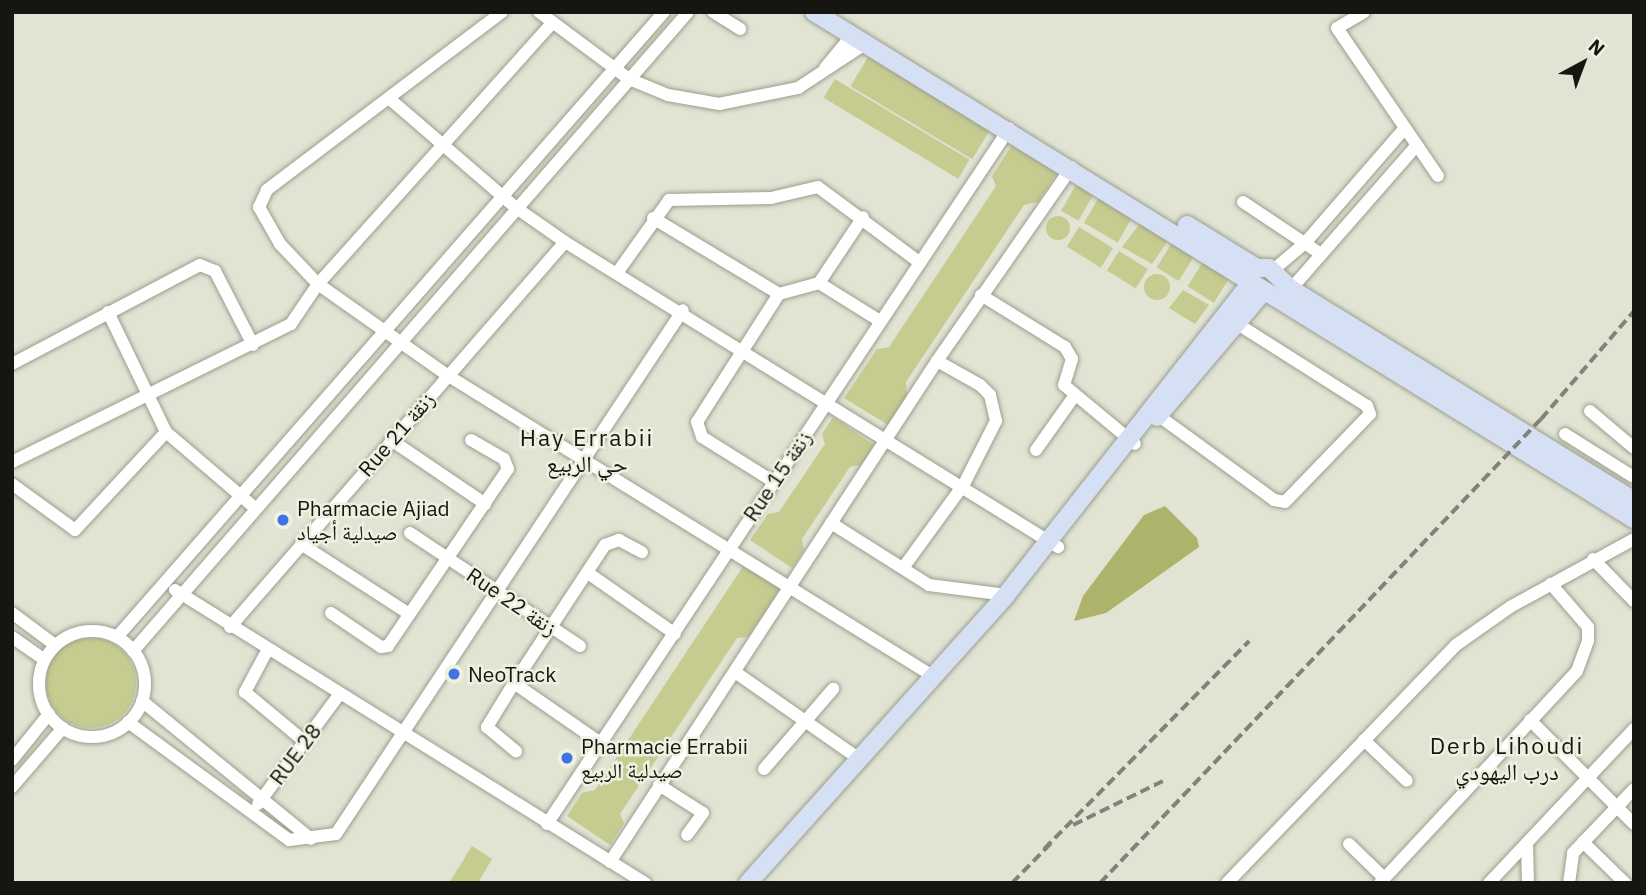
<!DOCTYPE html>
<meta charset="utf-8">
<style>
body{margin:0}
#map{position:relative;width:1646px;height:895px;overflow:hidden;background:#e1e3d3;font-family:"IBM Plex Sans","Noto Naskh Arabic",sans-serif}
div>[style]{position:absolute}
.green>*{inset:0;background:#c6cc90;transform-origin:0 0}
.round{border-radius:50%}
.water>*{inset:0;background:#adb36b}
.roads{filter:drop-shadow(0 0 2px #9c9e8e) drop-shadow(0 0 2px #9c9e8e)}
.street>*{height:12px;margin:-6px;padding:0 6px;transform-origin:6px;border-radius:6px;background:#fff}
.street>.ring{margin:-6px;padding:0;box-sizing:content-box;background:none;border:12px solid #fff;border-radius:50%}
.secondary>*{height:18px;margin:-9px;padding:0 9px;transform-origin:9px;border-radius:9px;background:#d6e0f4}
.rail>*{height:3.5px;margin-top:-1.75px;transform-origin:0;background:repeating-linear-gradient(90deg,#818378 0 10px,transparent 0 15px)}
.dots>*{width:19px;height:19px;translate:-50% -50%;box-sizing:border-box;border:4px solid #eef0e0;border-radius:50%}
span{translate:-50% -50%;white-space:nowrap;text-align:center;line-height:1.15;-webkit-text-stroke:5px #eef0e0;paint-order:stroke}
.street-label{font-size:21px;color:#151611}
.poi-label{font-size:21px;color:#151611}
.left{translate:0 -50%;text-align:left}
.neighbourhood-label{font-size:23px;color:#151611;letter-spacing:2px}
.frame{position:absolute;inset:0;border:14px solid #151611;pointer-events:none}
.north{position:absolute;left:1548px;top:28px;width:70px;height:70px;-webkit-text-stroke:5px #eef0e0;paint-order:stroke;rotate:41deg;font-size:19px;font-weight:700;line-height:28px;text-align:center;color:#151611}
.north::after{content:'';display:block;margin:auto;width:24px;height:32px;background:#151611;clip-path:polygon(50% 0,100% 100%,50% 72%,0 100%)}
</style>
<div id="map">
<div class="green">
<div style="left:868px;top:57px;width:142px;height:34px;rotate:31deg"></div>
<div style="left:835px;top:79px;width:157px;height:22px;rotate:31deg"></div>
<div style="clip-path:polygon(1012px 145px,1057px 173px,1038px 202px,1024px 205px,906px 382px,907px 397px,888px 425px,844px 398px,877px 349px,889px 347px,996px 186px,992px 176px)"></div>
<div style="left:1077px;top:183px;width:20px;height:32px;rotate:30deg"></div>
<div style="left:1099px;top:197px;width:39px;height:30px;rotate:30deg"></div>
<div class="round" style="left:1046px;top:216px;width:24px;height:24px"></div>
<div style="clip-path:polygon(1141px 222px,1169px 239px,1152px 264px,1122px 247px)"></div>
<div style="left:1079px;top:227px;width:40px;height:23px;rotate:32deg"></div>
<div style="left:1173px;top:241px;width:26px;height:31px;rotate:32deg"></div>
<div style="left:1119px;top:251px;width:34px;height:23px;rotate:32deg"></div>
<div style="left:1204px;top:260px;width:31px;height:31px;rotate:32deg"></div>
<div class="round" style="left:1144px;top:274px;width:26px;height:26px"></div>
<div style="clip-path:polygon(1183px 290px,1209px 305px,1195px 324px,1169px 308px)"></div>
<div style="clip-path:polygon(833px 417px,874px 445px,861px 465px,850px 467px,802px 539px,804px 550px,792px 568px,750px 540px,768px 514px,779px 512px,825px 444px,822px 434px)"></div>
<div style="clip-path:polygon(744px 565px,780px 589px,748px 637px,737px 638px,620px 814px,624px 823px,610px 845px,567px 816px,582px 793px,595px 790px)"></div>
<div class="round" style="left:46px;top:638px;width:90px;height:90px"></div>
<div style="clip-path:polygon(472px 846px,492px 859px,478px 883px,449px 883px)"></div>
</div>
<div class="water">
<div style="clip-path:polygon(1165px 506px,1197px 538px,1199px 547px,1106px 613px,1074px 621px,1083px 596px,1144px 515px)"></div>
</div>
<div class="roads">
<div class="street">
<div style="left:502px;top:12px;width:295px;rotate:142.9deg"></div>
<div style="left:267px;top:190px;width:19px;rotate:115deg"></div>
<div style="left:259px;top:207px;width:43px;rotate:60.4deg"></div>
<div style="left:280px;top:244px;width:55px;rotate:46.5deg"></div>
<div style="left:318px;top:284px;width:158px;rotate:35.2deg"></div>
<div style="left:447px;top:375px;width:569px;rotate:31.79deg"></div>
<div style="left:539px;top:12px;width:112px;rotate:36.7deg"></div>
<div style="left:629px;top:79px;width:42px;rotate:22.3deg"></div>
<div style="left:668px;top:95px;width:52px;rotate:10deg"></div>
<div style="left:719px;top:104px;width:81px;rotate:-11.4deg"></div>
<div style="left:798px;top:88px;width:80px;rotate:-33.3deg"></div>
<div style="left:713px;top:12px;width:32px;rotate:32deg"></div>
<div style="left:1364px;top:12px;width:31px;rotate:149deg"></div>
<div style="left:1337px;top:28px;width:179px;rotate:55.7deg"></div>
<div style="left:825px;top:68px;width:43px;rotate:-50.7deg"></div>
<div style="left:391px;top:100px;width:164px;rotate:40.8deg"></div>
<div style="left:515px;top:207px;width:61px;rotate:35deg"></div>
<div style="left:565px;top:242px;width:580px;rotate:31.74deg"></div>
<div style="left:1243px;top:202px;width:94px;rotate:33.7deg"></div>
<div style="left:653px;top:218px;width:147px;rotate:31.1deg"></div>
<div style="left:779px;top:294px;width:41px;rotate:-15.4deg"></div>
<div style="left:819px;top:283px;width:79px;rotate:-56.3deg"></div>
<div style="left:1272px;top:271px;width:43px;rotate:-40.3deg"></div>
<div style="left:1305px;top:243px;width:152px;rotate:-49deg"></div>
<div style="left:617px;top:273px;width:90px;rotate:-54.5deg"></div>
<div style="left:669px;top:200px;width:102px;rotate:-1.1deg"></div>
<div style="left:771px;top:198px;width:48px;rotate:-13.2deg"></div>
<div style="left:818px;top:187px;width:126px;rotate:36.6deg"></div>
<div style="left:819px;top:283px;width:72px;rotate:31.9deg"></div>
<div style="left:1291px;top:289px;width:191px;rotate:-48.8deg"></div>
<div style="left:981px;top:295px;width:99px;rotate:31.8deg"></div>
<div style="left:1065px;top:347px;width:14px;rotate:60deg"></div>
<div style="left:1072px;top:359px;width:27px;rotate:107deg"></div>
<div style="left:1064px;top:385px;width:92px;rotate:39.7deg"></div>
<div style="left:108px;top:312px;width:133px;rotate:64.2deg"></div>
<div style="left:166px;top:432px;width:118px;rotate:40.5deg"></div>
<div style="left:12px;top:364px;width:212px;rotate:-27.8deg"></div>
<div style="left:200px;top:265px;width:16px;rotate:22deg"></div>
<div style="left:215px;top:271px;width:83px;rotate:62.8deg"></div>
<div style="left:1590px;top:411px;width:57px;rotate:40.1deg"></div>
<div style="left:1159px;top:416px;width:142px;rotate:36.1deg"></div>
<div style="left:1274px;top:500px;width:11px;rotate:10deg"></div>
<div style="left:1285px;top:502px;width:122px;rotate:-46deg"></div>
<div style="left:1370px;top:414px;width:9px;rotate:-111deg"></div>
<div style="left:1367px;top:406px;width:162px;rotate:-147.6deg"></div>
<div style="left:1565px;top:434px;width:79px;rotate:32.1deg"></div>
<div style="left:391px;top:440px;width:114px;rotate:34.2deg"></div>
<div style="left:1036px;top:450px;width:64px;rotate:-54.6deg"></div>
<div style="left:12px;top:462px;width:311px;rotate:-26.3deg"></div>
<div style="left:291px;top:324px;width:48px;rotate:-56deg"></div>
<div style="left:318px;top:284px;width:351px;rotate:-48.1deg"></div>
<div style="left:774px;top:482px;width:85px;rotate:-148deg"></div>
<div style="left:702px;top:437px;width:16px;rotate:-108deg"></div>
<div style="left:697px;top:422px;width:152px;rotate:-57.4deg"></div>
<div style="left:12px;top:484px;width:78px;rotate:36.1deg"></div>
<div style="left:75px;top:530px;width:134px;rotate:-47.1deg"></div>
<div style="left:831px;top:523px;width:116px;rotate:32.3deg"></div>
<div style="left:929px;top:585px;width:78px;rotate:7.4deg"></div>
<div style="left:410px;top:533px;width:204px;rotate:33.6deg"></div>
<div style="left:301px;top:544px;width:129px;rotate:32.9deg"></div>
<div style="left:1593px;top:559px;width:59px;rotate:45.7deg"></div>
<div style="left:903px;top:568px;width:104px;rotate:-54deg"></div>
<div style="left:964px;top:484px;width:71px;rotate:-63.1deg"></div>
<div style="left:996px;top:421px;width:27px;rotate:-103deg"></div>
<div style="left:990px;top:395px;width:14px;rotate:-135deg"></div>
<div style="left:980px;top:385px;width:49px;rotate:-150.8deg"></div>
<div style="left:588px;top:573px;width:106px;rotate:35deg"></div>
<div style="left:175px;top:590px;width:554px;rotate:31.94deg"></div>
<div style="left:12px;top:613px;width:54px;rotate:36.7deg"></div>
<div style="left:331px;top:613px;width:60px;rotate:34.2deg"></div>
<div style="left:381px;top:647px;width:7px;rotate:-8deg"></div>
<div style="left:388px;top:646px;width:214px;rotate:-55.9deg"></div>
<div style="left:508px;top:469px;width:11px;rotate:-112deg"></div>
<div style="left:504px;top:459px;width:38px;rotate:-150deg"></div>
<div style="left:230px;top:627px;width:510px;rotate:-48.97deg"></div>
<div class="ring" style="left:39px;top:631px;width:94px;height:94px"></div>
<div style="left:12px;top:637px;width:39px;rotate:35deg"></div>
<div style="left:117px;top:637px;width:831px;rotate:-48.81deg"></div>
<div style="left:133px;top:651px;width:846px;rotate:-49.02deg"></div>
<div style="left:267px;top:651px;width:47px;rotate:118.2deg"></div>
<div style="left:245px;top:692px;width:78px;rotate:39.8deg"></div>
<div style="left:735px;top:672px;width:150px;rotate:35deg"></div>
<div style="left:514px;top:683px;width:52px;rotate:121.5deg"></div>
<div style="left:487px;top:727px;width:38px;rotate:40deg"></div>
<div style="left:142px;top:701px;width:218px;rotate:39.2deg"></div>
<div style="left:1530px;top:720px;width:147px;rotate:45deg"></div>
<div style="left:128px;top:722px;width:200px;rotate:36.2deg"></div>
<div style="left:289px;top:840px;width:47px;rotate:-7.3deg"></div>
<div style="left:336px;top:834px;width:628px;rotate:-56.49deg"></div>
<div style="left:1364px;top:740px;width:59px;rotate:43.6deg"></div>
<div style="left:602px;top:744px;width:107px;rotate:-145.3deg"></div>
<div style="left:514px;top:683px;width:165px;rotate:-56.6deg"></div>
<div style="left:605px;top:545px;width:15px;rotate:-20deg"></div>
<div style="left:619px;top:540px;width:26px;rotate:28deg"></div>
<div style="left:12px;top:760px;width:59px;rotate:-51.2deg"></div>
<div style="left:764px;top:769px;width:106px;rotate:-49.2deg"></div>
<div style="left:659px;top:785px;width:52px;rotate:32.5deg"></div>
<div style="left:703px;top:813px;width:27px;rotate:126deg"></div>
<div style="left:12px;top:787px;width:78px;rotate:-49.2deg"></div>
<div style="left:258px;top:804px;width:136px;rotate:-53.4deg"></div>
<div style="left:547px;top:824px;width:835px;rotate:-56.39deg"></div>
<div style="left:1583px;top:842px;width:59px;rotate:44.3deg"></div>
<div style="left:1527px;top:843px;width:40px;rotate:88.6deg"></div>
<div style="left:1349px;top:844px;width:49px;rotate:44.2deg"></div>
<div style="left:610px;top:862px;width:598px;rotate:-56.87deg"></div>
<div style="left:937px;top:361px;width:236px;rotate:-55.2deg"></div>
<div style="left:1227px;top:883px;width:330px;rotate:-46.1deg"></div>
<div style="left:1456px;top:645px;width:66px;rotate:-35.1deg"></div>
<div style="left:1510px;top:607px;width:141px;rotate:-28.7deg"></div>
<div style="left:1380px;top:883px;width:289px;rotate:-47.1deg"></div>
<div style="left:1577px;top:671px;width:32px;rotate:-70deg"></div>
<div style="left:1588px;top:641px;width:14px;rotate:-90deg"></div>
<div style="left:1588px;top:627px;width:57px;rotate:-130.7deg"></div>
<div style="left:1489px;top:883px;width:212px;rotate:-46.7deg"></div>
<div style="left:1569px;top:883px;width:30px;rotate:-82deg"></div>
<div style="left:1573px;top:853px;width:88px;rotate:-46.4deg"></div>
</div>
<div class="secondary">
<div style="left:814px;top:12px;width:964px;rotate:31.73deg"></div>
<div style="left:1187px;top:225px;width:82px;rotate:31.6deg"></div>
<div style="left:1257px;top:268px;width:12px"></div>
<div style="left:1269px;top:268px;width:30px;rotate:44deg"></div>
<div style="left:1291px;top:289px;width:403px;rotate:31.7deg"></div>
<div style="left:1157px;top:417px;width:165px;rotate:-49.7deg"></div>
<div style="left:748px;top:883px;width:387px;rotate:-48.1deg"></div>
<div style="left:1006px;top:595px;width:397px;rotate:-51.9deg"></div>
</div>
</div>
<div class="rail">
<div style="left:1073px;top:825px;width:100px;rotate:-26.1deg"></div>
<div style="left:1044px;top:849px;width:292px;rotate:-45.4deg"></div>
<div style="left:1012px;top:883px;width:56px;rotate:-45.7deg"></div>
<div style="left:1100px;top:883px;width:640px;rotate:-46.46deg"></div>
<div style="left:1541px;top:419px;width:143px;rotate:-49.3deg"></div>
</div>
<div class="dots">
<div style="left:283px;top:520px;background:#3f72e3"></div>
<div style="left:454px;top:674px;background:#3f72e3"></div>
<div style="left:567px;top:758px;background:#3f72e3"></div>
</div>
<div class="street-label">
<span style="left:396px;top:434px;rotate:-49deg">Rue 21 زنقة</span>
<span style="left:777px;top:476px;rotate:-56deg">Rue 15 زنقة</span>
<span style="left:512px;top:601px;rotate:34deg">Rue 22 زنقة</span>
<span style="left:295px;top:754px;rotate:-53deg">RUE 28</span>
</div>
<div class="poi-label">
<span class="left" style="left:297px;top:520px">Pharmacie Ajiad<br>صيدلية أجياد</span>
<span class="left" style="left:468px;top:674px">NeoTrack</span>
<span class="left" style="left:581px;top:758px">Pharmacie Errabii<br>صيدلية الربيع</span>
</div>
<div class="neighbourhood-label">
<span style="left:587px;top:450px">Hay Errabii<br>حي الربيع</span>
<span style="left:1507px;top:758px">Derb Lihoudi<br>درب اليهودي</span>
</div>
<div class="frame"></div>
<div class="north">N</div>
</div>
